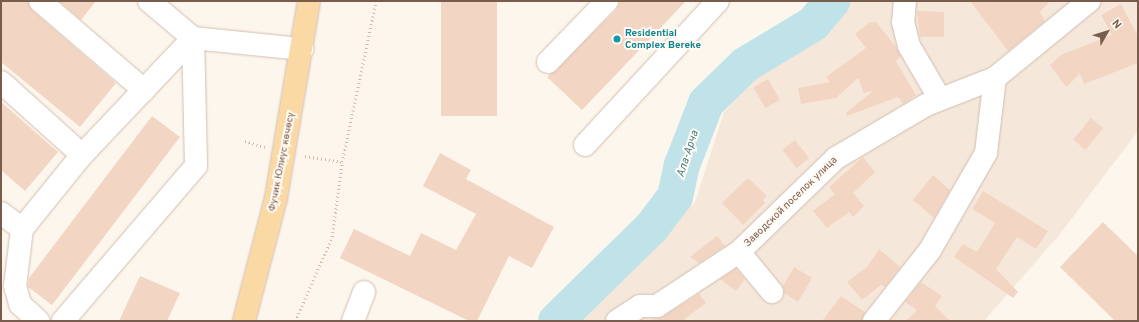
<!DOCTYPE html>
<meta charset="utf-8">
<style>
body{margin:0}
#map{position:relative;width:1139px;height:322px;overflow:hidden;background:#fdf6ec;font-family:Overpass,sans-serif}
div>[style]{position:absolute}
.residential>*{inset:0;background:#f5e8da}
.river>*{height:36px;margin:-18px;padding:0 18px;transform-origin:18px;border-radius:18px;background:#bfe3e8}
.building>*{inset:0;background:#f3d5c3;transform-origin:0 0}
.path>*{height:2.5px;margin-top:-1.25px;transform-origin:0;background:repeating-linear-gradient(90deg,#d9b8a5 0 1px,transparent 0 4px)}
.roads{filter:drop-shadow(0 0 1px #d1beb0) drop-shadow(0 0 1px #d1beb0)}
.minor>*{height:22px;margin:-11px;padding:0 11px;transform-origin:11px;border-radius:11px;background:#fff}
.major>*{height:22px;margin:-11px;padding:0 11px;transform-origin:11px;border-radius:11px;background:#fbd9a5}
.dots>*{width:11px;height:11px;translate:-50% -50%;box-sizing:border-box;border:2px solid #fffaf3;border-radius:50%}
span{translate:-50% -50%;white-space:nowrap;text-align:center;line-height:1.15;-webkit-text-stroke:4px #fffaf3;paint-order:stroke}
.culture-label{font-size:10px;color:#0d838f;font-weight:700}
.left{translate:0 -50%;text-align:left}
.street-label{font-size:10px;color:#7a5c4d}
.water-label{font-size:11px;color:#437c86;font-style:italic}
.frame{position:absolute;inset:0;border:2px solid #7a5c4d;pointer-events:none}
.north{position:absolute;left:1087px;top:12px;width:40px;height:40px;-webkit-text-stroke:3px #fffaf3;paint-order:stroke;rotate:51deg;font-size:11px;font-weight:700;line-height:16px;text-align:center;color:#7a5c4d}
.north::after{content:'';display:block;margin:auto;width:14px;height:18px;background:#7a5c4d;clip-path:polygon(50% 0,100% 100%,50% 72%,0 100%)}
</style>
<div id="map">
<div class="residential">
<div style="clip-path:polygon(849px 1px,1138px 1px,1138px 131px,1060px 234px,984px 321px,579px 321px,695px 202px,724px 112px,757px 75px,825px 31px)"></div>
</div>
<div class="river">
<div style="left:556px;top:321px;width:134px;rotate:-44.4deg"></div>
<div style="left:652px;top:227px;width:38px;rotate:-53deg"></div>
<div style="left:675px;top:197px;width:33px;rotate:-78deg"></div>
<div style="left:682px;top:165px;width:66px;rotate:-68.8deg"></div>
<div style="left:706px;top:103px;width:54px;rotate:-44.3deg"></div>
<div style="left:745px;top:65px;width:79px;rotate:-31.1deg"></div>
<div style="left:813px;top:24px;width:30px;rotate:-50deg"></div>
</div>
<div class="building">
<div style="clip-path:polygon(1px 1px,28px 1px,32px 10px,116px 83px,80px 127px,1px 62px)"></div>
<div style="clip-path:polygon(59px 1px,96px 1px,81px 20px)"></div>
<div style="left:441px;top:1px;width:56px;height:115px"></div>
<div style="clip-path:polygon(620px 1px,686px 1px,582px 110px,547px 77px,616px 10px)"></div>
<div style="clip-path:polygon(970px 1px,1050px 1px,1040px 12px,1045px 21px,1008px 51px)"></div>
<div style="clip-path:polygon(1121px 4px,1138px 36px,1138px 63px,1084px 84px,1080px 74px,1066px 87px,1050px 65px,1061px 55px,1112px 35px,1101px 15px)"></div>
<div style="clip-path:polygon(917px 11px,944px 12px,944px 37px,920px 37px)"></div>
<div style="clip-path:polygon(870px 22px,876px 22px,897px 48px,901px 56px,896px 61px,916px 95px,903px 104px,898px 97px,847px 116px,846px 113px,873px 91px,864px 93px,858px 78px,836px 98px,801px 104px,798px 88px,830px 82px,826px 77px,866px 48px,855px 34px)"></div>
<div style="left:768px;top:79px;width:24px;height:17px;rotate:60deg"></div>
<div style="clip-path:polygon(1px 102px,58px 152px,25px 191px,1px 170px)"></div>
<div style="clip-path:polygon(152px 116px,180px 137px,52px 305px,28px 287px,29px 278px)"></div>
<div style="left:1091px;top:118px;width:16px;height:28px;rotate:40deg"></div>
<div style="left:795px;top:140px;width:23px;height:16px;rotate:52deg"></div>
<div style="clip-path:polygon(440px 153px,471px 170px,466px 179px,554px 227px,532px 268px,509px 256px,477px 321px,469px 321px,340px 258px,354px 229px,410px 256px,421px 233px,456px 250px,476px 214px,423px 186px)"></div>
<div style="clip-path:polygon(863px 157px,875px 172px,853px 193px,864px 206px,853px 217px,849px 212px,827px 228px,813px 211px,835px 194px,829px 187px)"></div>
<div style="clip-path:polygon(933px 175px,950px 190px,934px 218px,913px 200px)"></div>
<div style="clip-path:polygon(748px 178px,767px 196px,763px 200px,765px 203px,743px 225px,722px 203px)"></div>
<div style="clip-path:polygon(983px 191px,1048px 231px,1036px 249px,1017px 237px,996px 269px,1018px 292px,1013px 298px,954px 257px,963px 244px,977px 252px,995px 223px,972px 209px)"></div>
<div style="clip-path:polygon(1103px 222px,1138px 256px,1138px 321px,1115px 321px,1060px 267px)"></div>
<div style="clip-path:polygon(717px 236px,725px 246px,699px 263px,690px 257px)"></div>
<div style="clip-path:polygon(879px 249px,900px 267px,885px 287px,881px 285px,862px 300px,847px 282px,867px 267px)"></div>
<div style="clip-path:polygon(794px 267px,812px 278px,798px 302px,784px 293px,783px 286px)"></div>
<div style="clip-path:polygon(736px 269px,745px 279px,736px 291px,720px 279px)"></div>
<div style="clip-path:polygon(140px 276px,180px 293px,167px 321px,119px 321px)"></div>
<div style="clip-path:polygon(921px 282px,942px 296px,935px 306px,950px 321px,906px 321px,917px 310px,905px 302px)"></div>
<div style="clip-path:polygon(699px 294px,706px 303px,682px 321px,650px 321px,664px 316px)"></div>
<div style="clip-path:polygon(841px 296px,865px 312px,862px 321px,822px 321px)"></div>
</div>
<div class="path">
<div style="left:245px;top:141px;width:21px;rotate:17deg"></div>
<div style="left:305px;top:156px;width:37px;rotate:9deg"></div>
<div style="left:295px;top:321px;width:92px;rotate:-66.2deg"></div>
<div style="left:332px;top:237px;width:76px;rotate:-82.4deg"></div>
<div style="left:342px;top:162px;width:165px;rotate:-78.1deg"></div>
</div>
<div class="roads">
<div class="minor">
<div style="left:40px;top:1px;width:137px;rotate:40.6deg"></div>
<div style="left:149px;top:1px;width:57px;rotate:40.1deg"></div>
<div style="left:193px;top:38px;width:110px;rotate:5.8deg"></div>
<div style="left:905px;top:1px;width:21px;rotate:95deg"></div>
<div style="left:903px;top:22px;width:25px;rotate:76deg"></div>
<div style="left:909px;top:46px;width:61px;rotate:59.7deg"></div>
<div style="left:548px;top:62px;width:85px;rotate:-46deg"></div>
<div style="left:1px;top:82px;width:109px;rotate:42deg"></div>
<div style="left:585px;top:145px;width:196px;rotate:-47.3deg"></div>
<div style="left:1px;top:213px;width:26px;rotate:37deg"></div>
<div style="left:22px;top:229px;width:95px;rotate:-51deg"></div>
<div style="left:82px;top:155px;width:161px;rotate:-46.5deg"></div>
<div style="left:22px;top:229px;width:57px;rotate:97deg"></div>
<div style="left:15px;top:286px;width:19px;rotate:74deg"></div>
<div style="left:20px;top:304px;width:25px;rotate:43deg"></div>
<div style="left:739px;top:252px;width:52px;rotate:50.5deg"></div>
<div style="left:63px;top:321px;width:204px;rotate:-49.4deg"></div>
<div style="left:196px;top:166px;width:128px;rotate:-91.3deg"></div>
<div style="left:353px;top:321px;width:31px;rotate:-69deg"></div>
<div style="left:617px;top:321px;width:27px;rotate:-33deg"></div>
<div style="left:640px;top:306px;width:17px"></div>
<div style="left:657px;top:306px;width:98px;rotate:-33.4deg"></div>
<div style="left:739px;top:252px;width:135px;rotate:-44.1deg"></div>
<div style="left:836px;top:158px;width:104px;rotate:-30.5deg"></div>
<div style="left:926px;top:105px;width:74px;rotate:-21.4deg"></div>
<div style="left:995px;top:78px;width:122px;rotate:-39.3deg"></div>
<div style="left:874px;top:321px;width:90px;rotate:-51.7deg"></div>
<div style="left:930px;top:250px;width:112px;rotate:-60deg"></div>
<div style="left:986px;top:153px;width:76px;rotate:-83.2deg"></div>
</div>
<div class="major">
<div style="left:244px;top:321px;width:127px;rotate:-75.4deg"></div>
<div style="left:276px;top:198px;width:200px;rotate:-80.5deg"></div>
</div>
</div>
<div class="dots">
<div style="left:617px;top:39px;background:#0f9aa8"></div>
</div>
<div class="culture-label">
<span class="left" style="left:625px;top:39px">Residential<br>Complex Bereke</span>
</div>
<div class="street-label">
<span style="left:282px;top:162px;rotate:-79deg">Фучик Юлиус көчөсү</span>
<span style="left:791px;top:202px;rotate:-44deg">Заводской поселок улица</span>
</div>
<div class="water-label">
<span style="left:688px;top:154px;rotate:-72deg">Ала-Арча</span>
</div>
<div class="frame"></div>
<div class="north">N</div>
</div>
